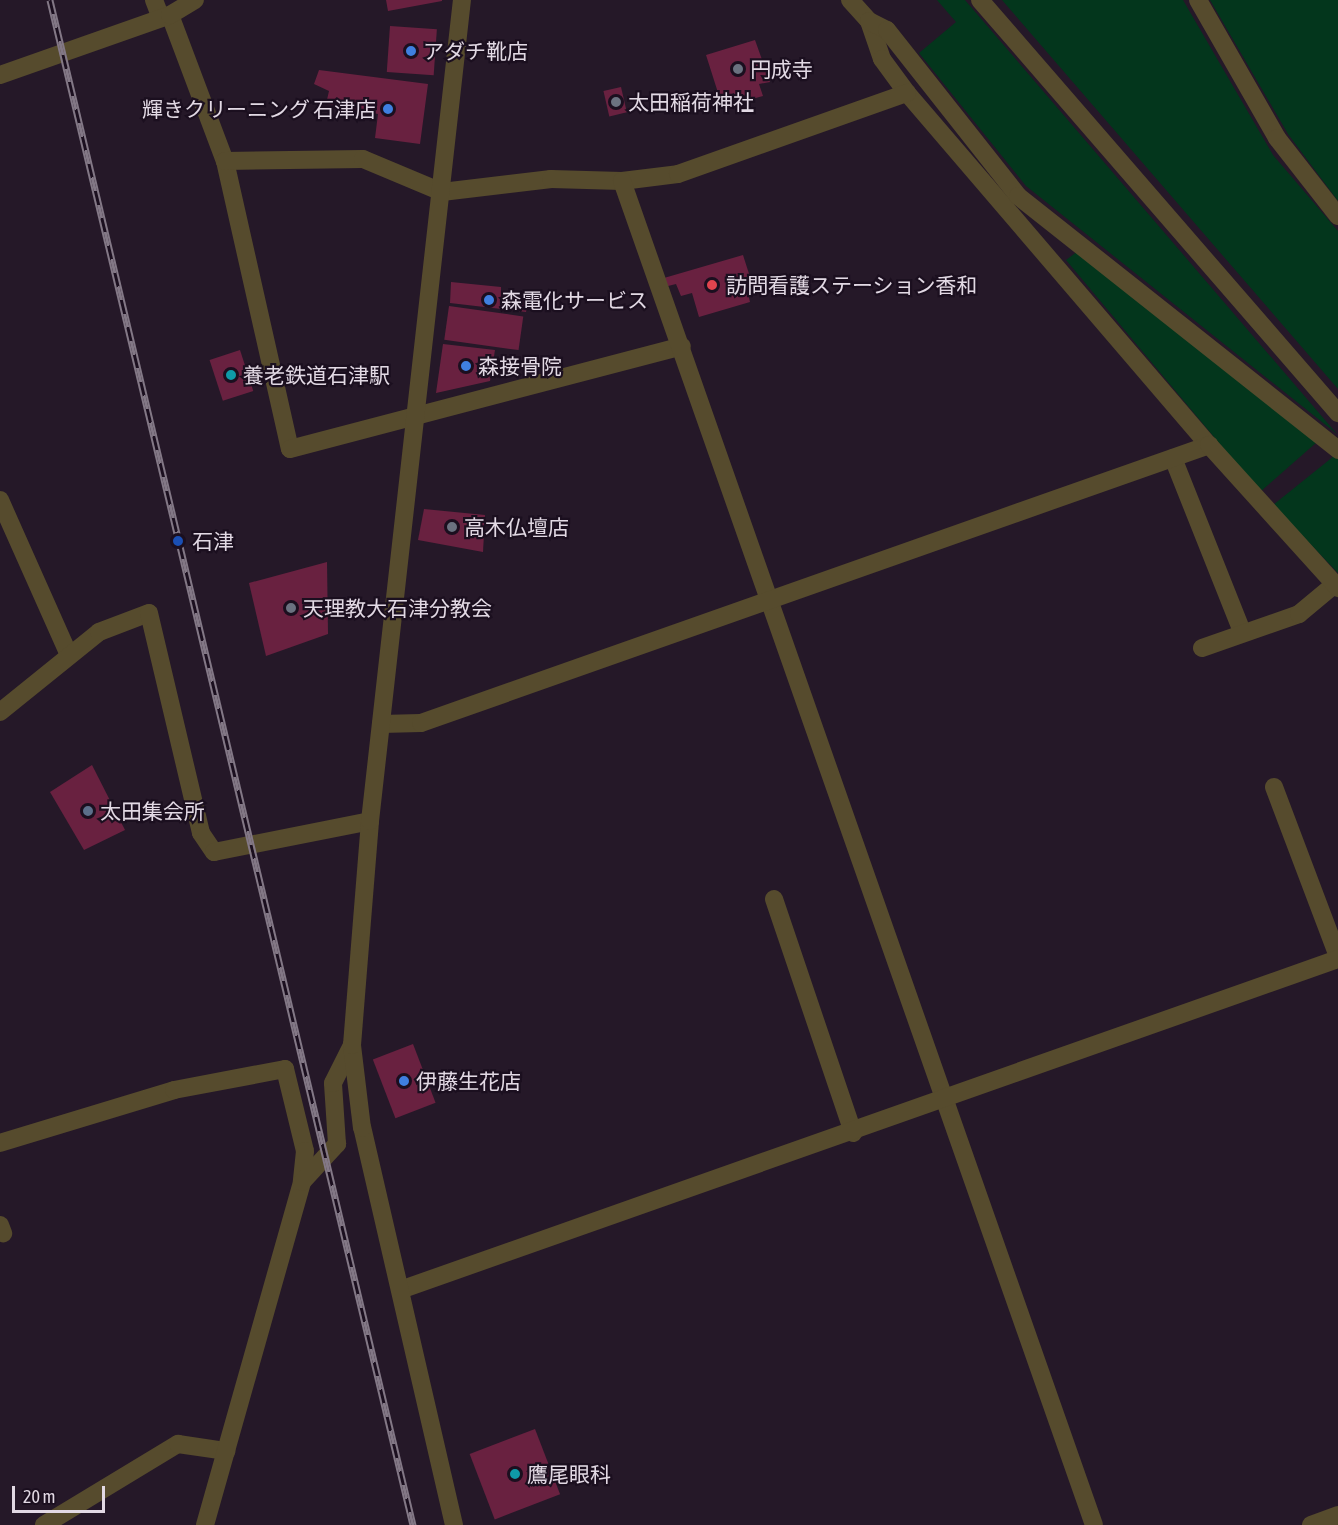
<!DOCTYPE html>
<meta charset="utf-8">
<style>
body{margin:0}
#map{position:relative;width:1338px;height:1525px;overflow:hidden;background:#251828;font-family:"Asap Condensed","Noto Sans JP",sans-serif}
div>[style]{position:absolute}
.green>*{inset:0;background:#03361c}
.building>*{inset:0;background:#692140;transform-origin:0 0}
.minor>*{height:18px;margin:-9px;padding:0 9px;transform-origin:9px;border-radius:9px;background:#564b2d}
.rail>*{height:7px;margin-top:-3.5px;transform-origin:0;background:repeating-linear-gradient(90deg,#1b0f1f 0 14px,#837886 0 28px);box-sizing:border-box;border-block:2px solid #837886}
.dots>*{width:16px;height:16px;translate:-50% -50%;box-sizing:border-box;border:3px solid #1b0f1f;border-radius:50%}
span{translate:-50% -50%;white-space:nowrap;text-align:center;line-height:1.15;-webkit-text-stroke:4.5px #1b0f1f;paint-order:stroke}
.poi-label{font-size:21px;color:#e2d9e4}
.left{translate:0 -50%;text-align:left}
.right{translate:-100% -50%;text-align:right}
.scale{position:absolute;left:12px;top:1486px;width:93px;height:27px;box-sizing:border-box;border:3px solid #e2d9e4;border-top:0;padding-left:8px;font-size:18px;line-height:21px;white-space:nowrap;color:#e2d9e4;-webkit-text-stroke:4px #1b0f1f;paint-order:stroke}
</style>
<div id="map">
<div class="green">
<div style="clip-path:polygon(937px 0,965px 0,1337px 434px,1026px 186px,919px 53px,956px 22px)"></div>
<div style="clip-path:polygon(1002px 0,1183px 0,1273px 155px,1338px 231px,1338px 389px)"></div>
<div style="clip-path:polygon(1210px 0,1338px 0,1338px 201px,1288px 134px)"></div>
<div style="clip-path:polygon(1078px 251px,1317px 442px,1260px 492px,1066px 260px)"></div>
<div style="clip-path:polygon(1334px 456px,1338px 459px,1338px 573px,1273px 505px)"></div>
</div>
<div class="building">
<div style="clip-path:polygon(386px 0,442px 0,442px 1px,388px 11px)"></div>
<div style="left:390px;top:26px;width:47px;height:46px;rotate:4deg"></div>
<div style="clip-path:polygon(755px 40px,770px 82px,759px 84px,763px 96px,737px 103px,734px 93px,720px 99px,706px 55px)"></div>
<div style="clip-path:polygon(319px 70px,428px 84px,420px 144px,375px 138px,378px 114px,326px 104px,329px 91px,314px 84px)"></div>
<div style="left:621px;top:87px;width:26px;height:18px;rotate:77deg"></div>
<div style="clip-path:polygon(743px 255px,751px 280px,745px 281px,750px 302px,699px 317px,692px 293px,681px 296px,676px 284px,668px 286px,664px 278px)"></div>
<div style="clip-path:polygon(451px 282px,501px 287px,501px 293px,529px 297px,526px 312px,450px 303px)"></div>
<div style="left:449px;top:306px;width:75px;height:34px;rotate:8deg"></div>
<div style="clip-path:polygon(443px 344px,495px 350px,490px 381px,436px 393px)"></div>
<div style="left:240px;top:350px;width:43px;height:32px;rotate:72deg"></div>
<div style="clip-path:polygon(424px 509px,485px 515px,483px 552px,418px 540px)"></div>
<div style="clip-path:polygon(327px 562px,328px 634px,266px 656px,249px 583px)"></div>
<div style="clip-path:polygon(92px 765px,125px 830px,84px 850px,50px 792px)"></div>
<div style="left:413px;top:1044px;width:63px;height:43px;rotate:69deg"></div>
<div style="left:535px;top:1429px;width:70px;height:70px;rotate:69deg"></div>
</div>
<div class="minor">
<div style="left:154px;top:0;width:19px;rotate:69deg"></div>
<div style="left:850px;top:0;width:28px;rotate:48deg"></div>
<div style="left:869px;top:21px;width:40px;rotate:71.1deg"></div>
<div style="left:882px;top:59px;width:42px;rotate:53.7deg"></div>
<div style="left:907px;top:93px;width:464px;rotate:49.4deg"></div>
<div style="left:980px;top:0;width:547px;rotate:49.08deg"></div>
<div style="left:1198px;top:0;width:159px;rotate:60.2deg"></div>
<div style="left:1277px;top:138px;width:99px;rotate:52deg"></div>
<div style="left:170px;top:15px;width:156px;rotate:69.4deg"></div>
<div style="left:225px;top:161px;width:295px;rotate:77.3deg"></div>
<div style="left:290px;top:449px;width:405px;rotate:-14.7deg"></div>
<div style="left:869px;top:21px;width:20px;rotate:27deg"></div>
<div style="left:887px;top:30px;width:211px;rotate:51.7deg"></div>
<div style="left:1018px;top:196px;width:409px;rotate:38.4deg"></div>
<div style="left:0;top:75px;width:180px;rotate:-19.4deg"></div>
<div style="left:170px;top:15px;width:29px;rotate:-31deg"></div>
<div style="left:225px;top:161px;width:138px;rotate:-0.8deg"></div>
<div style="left:363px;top:159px;width:86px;rotate:22.7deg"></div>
<div style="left:442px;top:192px;width:110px;rotate:-6.8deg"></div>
<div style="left:551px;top:179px;width:71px;rotate:1.6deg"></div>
<div style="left:622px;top:181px;width:56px;rotate:-7.1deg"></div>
<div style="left:678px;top:174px;width:243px;rotate:-19.5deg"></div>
<div style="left:622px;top:181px;width:1424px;rotate:70.65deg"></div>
<div style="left:1173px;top:458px;width:186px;rotate:68.3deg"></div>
<div style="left:0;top:500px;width:170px;rotate:66deg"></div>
<div style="left:1202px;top:648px;width:103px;rotate:-19.3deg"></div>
<div style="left:1299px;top:614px;width:47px;rotate:-39.8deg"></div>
<div style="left:0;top:712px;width:127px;rotate:-38.9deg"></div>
<div style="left:99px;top:632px;width:53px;rotate:-20.8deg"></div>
<div style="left:149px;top:613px;width:226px;rotate:76.7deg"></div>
<div style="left:201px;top:833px;width:23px;rotate:56deg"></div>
<div style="left:214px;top:852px;width:159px;rotate:-11.2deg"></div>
<div style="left:381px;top:724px;width:40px;rotate:-1.4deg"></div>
<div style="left:421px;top:723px;width:836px;rotate:-19.43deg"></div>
<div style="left:1209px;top:445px;width:193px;rotate:47.9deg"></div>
<div style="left:1274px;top:787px;width:181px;rotate:69.3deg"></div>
<div style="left:774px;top:899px;width:247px;rotate:71.3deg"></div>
<div style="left:0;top:1143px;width:182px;rotate:-16.9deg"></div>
<div style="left:174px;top:1090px;width:113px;rotate:-10.7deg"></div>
<div style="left:285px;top:1069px;width:84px;rotate:76.3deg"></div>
<div style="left:305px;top:1151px;width:31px;rotate:96deg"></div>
<div style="left:0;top:1225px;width:9px;rotate:69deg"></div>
<div style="left:403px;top:1289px;width:992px;rotate:-19.44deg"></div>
<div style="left:44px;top:1525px;width:157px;rotate:-31.2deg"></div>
<div style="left:178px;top:1444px;width:49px;rotate:8.3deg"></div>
<div style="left:205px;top:1525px;width:356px;rotate:-74.2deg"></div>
<div style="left:302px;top:1182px;width:52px;rotate:-47.4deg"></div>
<div style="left:337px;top:1144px;width:61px;rotate:-93.8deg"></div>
<div style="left:333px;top:1083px;width:42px;rotate:-63.4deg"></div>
<div style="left:454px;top:1525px;width:408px;rotate:-103deg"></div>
<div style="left:362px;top:1128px;width:84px;rotate:-96.9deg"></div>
<div style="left:352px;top:1045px;width:225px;rotate:-85.4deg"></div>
<div style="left:370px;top:821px;width:826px;rotate:-83.61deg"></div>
<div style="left:1311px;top:1525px;width:29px;rotate:-20deg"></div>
</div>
<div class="rail">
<div style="left:50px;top:0;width:1568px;rotate:76.61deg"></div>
</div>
<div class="dots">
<div style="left:411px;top:51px;background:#3f7fe0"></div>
<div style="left:738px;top:69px;background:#6b7280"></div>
<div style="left:616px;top:102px;background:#6b7280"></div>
<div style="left:388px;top:109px;background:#3f7fe0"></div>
<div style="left:712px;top:285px;background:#e0444e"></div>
<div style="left:489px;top:300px;background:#3f7fe0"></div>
<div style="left:466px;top:366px;background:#3f7fe0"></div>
<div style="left:231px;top:375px;background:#0f9aa8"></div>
<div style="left:452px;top:527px;background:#6b7280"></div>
<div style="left:178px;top:541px;background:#1a4fb4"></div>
<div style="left:291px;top:608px;background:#6b7280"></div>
<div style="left:88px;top:811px;background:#5c6f8a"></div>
<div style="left:404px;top:1081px;background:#3f7fe0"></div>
<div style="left:515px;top:1474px;background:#0f9aa8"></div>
</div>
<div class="poi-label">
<span class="left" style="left:423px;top:51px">アダチ靴店</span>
<span class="left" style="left:750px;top:69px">円成寺</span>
<span class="left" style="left:628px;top:102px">太田稲荷神社</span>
<span class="right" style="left:376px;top:109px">輝きクリーニング 石津店</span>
<span class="left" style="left:726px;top:285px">訪問看護ステーション香和</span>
<span class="left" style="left:501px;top:300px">森電化サービス</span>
<span class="left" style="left:478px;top:366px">森接骨院</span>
<span class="left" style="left:243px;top:375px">養老鉄道石津駅</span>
<span class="left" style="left:464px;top:527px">高木仏壇店</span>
<span class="left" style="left:192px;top:541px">石津</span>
<span class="left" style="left:303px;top:608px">天理教大石津分教会</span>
<span class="left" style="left:100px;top:811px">太田集会所</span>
<span class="left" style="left:416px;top:1081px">伊藤生花店</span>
<span class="left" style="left:527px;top:1474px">鷹尾眼科</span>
</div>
<div class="scale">20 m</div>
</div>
